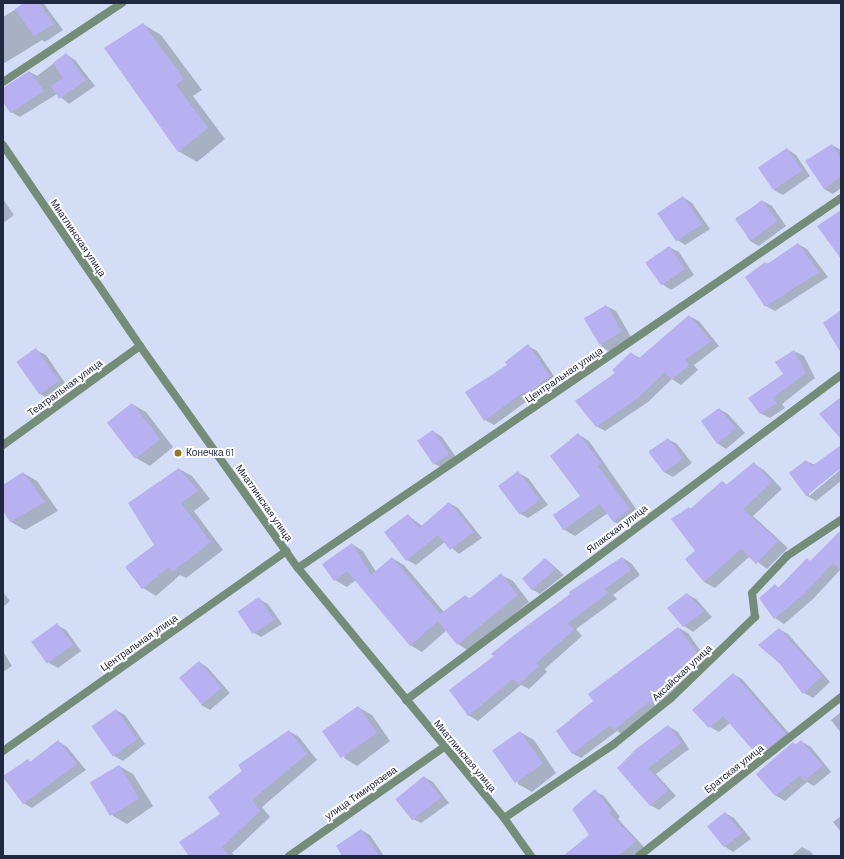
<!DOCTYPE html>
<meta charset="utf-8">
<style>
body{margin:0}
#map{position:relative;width:844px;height:859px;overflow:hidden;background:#d3ddf6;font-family:Barlow,sans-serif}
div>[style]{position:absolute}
.shadow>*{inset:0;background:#0003}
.building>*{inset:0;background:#b7b1f1;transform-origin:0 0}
.minor>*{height:8px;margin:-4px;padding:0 4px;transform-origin:4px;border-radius:4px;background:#758d78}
.dots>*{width:11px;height:11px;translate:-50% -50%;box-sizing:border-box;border:2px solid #fefefe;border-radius:50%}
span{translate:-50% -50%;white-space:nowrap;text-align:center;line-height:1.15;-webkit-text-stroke:4px #fefefe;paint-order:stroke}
.street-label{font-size:10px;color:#202940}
.poi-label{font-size:10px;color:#202940}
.left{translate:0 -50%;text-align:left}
.frame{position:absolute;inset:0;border:4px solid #202940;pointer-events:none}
</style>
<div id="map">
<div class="shadow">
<div style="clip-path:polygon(26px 3px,44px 4px,63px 30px,45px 42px,42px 40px,3px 64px,3px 17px)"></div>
<div style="clip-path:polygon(143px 24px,161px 35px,202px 90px,193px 96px,225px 139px,197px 162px,178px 151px)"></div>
<div style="clip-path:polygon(66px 54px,75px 60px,95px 86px,69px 104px,57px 94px,20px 117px,11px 112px,3px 100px,3px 89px,30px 72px,37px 76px)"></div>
<div style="clip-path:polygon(832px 145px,841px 150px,841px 188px,833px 194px,824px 189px)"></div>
<div style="clip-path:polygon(787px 149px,796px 155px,810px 176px,783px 195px,774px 190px)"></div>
<div style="clip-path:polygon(683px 197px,692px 203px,710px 229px,685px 245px,676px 239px)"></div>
<div style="clip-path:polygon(3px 199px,14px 215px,3px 223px)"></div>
<div style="clip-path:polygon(763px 201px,772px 206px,786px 226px,759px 246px,750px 241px,736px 218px)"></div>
<div style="clip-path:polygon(798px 244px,807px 249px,828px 277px,775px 311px,766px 306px,765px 263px,768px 264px)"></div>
<div style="clip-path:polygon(669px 247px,679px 252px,694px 275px,671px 290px,662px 284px,646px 263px)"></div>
<div style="clip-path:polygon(606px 306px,616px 311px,631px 337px,610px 352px,601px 346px)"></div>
<div style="clip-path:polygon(689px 316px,699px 321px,719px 346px,694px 365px,698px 370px,681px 385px,672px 379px,648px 402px,605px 431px,596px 426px,616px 374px,632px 354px,640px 358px)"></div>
<div style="clip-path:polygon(528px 346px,537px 351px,558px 382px,538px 399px,534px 396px,494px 425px,485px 420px,509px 365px)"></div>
<div style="clip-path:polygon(36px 350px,46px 355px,67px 386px,49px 399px,40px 394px)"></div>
<div style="clip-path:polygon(794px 351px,804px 356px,815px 378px,782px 404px,785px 408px,770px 418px,760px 413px,784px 375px)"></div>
<div style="clip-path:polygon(132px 404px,146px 412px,173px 447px,150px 466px,136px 458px)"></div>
<div style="clip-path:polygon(719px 409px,728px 414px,745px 433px,726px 449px,717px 443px)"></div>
<div style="clip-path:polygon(433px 431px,442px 437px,458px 460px,444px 469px,435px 464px)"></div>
<div style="clip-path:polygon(578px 434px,589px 441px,641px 516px,625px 528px,614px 522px,608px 513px,575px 536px,563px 529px,581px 496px)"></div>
<div style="clip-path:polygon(668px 439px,677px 444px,692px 463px,673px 477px,664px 472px,649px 451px)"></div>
<div style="clip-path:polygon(evenodd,841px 446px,841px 481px,816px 501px,807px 496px,790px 473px,806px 461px,815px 465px,841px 446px,839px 469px,840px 470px,809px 496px,809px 493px,839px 469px)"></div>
<div style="clip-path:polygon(754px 464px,764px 470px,782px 489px,753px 516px,788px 548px,767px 569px,750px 556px,715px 588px,704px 582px,689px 508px,691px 509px,723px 482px,727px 485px)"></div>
<div style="clip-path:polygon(179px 469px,192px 476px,210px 499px,194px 511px,223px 550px,186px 578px,180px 575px,156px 596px,143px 588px,126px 567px,155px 545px)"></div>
<div style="clip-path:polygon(23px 473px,37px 481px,58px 511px,25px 530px,11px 522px,3px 509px,3px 486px)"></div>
<div style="clip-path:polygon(518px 473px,528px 478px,548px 505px,528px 518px,519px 513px)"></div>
<div style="clip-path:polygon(449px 503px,458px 508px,482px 538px,459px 554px,445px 542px,416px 565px,407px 560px,385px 532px,408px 515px,422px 526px)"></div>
<div style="clip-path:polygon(841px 531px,841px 556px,833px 565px,841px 559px,841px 569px,813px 599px,784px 624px,775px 618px,760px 598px,775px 585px,779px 588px,807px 559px,811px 562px)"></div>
<div style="clip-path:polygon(352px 544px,363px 551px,376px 572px,392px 558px,404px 565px,444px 612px,465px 596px,471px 599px,501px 575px,513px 581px,529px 602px,469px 651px,458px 644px,447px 630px,422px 652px,410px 645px,356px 580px,347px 587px,335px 580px)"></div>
<div style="clip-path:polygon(623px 558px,632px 564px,640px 575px,613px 595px,617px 599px,576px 629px,582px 636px,545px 669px,547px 672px,529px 689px,521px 685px,478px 721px,468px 715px)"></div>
<div style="clip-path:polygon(546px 559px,564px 575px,540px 594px,531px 589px,523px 579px)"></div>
<div style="clip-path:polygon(3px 592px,10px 601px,3px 607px)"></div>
<div style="clip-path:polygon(687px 594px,696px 599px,712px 617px,693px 632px,684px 626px,668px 608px)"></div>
<div style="clip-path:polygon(259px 599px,268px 604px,282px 624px,261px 637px,252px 632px)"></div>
<div style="clip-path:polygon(57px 625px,66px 630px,81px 651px,58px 668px,49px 663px)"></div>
<div style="clip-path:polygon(679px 628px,688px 633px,709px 663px,623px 735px,617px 731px,581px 758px,572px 753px)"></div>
<div style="clip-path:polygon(779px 629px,788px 634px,830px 682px,813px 698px,804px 693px)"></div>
<div style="clip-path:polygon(3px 651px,12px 666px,3px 672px)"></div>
<div style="clip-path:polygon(199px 662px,208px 668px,230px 693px,210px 710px,201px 705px)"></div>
<div style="clip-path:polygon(733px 674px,742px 679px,794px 739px,768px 760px,758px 755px,730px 723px,719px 732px,710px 727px)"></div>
<div style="clip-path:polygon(358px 707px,372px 715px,390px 741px,357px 766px,344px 758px)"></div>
<div style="clip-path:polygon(116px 710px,125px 715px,145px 744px,123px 761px,114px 756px)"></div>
<div style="clip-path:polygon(841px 712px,841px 733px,831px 720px)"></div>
<div style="clip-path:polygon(668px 726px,678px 732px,689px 749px,656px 774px,676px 796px,659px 810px,650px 805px,619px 768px)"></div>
<div style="clip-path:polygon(289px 731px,299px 737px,317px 760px,262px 807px,270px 817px,232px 853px,235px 856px,190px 856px,221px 814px,243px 771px)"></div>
<div style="clip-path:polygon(520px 732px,534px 740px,556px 773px,532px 792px,518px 784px)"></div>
<div style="clip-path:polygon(58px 741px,67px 747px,86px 770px,32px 808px,23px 803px,3px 777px,29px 761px,31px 762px)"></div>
<div style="clip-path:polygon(801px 741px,811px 747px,831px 772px,814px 786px,807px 782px,785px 801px,775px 795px,793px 743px,796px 745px)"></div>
<div style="clip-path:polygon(119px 766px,133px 774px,153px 806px,127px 824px,113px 816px,92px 786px)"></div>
<div style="clip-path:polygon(424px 777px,433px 782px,449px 803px,421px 823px,411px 818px)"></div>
<div style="clip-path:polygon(595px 791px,604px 796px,620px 817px,618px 819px,644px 847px,633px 856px,565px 856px,591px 836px)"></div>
<div style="clip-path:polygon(725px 813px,734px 818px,751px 839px,733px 852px,724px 846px)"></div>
<div style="clip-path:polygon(841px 816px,841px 832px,833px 822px)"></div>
<div style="clip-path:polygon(361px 830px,370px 835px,384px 856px,343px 856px)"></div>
<div style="clip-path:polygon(802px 847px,811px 852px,814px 856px,791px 856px)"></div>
</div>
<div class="building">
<div style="clip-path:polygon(24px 3px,39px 3px,54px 24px,34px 36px,15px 9px)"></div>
<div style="clip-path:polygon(143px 23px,184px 79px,176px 85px,208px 128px,178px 152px,104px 48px)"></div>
<div style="clip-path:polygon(66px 53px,86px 80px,59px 99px,51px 86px,63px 78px,53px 63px)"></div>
<div style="clip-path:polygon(29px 71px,44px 91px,10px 113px,3px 102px,3px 88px)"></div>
<div style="clip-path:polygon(832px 144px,841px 159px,841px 176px,824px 189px,805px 161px)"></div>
<div style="left:787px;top:148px;width:27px;height:35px;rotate:56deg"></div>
<div style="left:683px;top:196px;width:34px;height:31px;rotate:56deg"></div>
<div style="left:762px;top:200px;width:26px;height:33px;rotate:54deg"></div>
<div style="clip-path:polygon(841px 210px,841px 259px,817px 226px)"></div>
<div style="clip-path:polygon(798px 243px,819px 272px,765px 307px,745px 277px,765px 262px,767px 264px)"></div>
<div style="left:669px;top:246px;width:28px;height:29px;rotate:55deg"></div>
<div style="left:606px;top:305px;width:31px;height:26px;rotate:59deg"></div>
<div style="clip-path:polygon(841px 310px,841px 353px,823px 323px)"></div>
<div style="clip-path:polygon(689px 315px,711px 341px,685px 360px,689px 365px,672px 380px,665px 372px,639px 397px,596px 427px,575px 401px,615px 373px,612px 370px,631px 352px,638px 359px)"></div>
<div style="clip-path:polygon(528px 344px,550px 376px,528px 394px,525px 391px,484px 421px,465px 392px,507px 365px,505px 362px)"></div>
<div style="left:36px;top:348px;width:40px;height:24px;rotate:55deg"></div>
<div style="clip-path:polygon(794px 350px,806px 373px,773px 398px,777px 403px,760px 414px,748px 398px,783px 374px,775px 362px)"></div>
<div style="clip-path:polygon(841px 397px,841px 439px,819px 414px)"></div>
<div style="left:132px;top:403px;width:46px;height:32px;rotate:52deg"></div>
<div style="clip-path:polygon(719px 408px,736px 428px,717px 444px,701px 421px)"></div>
<div style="left:433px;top:430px;width:29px;height:19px;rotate:56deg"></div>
<div style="clip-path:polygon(578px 433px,602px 464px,598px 466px,630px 509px,613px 522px,600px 504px,563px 530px,553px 515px,580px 496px,550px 456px)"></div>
<div style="left:668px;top:438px;width:25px;height:24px;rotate:53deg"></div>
<div style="clip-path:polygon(841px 445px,841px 468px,806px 496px,789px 473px,806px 460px,812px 466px)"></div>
<div style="clip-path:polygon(754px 462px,772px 482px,743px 509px,778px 541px,756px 564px,741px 549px,704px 582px,685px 559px,695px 551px,671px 519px,689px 507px,690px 509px,722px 481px,726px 485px)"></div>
<div style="clip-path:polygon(179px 468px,198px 491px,181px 503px,211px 542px,172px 572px,169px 567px,142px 589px,125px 567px,154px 545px,128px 503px)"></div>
<div style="left:518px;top:471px;width:36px;height:25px;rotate:53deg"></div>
<div style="clip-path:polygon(23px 472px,45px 502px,10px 522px,3px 511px,3px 485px)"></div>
<div style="clip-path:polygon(449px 502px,474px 532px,450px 550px,438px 535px,406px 561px,384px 532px,408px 514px,419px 528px)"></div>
<div style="clip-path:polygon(841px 530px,841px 571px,833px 563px,804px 594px,774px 619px,759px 598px,775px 584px,778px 588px,807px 558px,810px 561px)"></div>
<div style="clip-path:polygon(352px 543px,371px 575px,392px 557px,440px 614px,465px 595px,469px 599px,501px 573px,518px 595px,457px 645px,438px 621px,410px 646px,347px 571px,334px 581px,322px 564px)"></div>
<div style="clip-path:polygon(622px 557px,631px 570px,605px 589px,608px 593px,568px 623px,574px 630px,536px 663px,539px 666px,519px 684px,513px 679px,468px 716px,449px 690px,494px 656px,491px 654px,513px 636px,570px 594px,569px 592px)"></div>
<div style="left:545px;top:558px;width:15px;height:31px;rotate:48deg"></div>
<div style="clip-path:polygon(687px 593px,704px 611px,683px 627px,667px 608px)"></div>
<div style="left:259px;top:597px;width:27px;height:26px;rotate:56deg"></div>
<div style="left:57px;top:623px;width:27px;height:32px;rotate:54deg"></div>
<div style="clip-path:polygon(678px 627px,701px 658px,670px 682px,674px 687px,652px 704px,650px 701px,614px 730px,610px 725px,572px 754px,556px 731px,593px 701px,588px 694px)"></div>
<div style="clip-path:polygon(779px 628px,822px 676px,803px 694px,779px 663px,758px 645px)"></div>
<div style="left:199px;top:661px;width:35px;height:26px;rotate:50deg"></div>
<div style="clip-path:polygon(733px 673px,786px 734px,758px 756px,723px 716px,709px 728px,692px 710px)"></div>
<div style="left:358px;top:706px;width:33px;height:44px;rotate:55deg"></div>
<div style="left:116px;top:709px;width:37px;height:30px;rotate:55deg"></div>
<div style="clip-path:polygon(668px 725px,681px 743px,648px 768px,668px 790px,650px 806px,617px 768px,636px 749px)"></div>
<div style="clip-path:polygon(289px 730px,307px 754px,252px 800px,260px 811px,222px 847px,230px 856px,189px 856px,179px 842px,220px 814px,208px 797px,242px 771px,238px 765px)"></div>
<div style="left:520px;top:731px;width:40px;height:34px;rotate:55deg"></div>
<div style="clip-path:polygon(58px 740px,77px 764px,23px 804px,3px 776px,28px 759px,30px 762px)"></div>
<div style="clip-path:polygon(801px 740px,823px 766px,804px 781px,800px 775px,775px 796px,756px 774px,793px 742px,795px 745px)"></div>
<div style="left:119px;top:765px;width:39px;height:34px;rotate:59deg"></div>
<div style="left:424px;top:776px;width:27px;height:37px;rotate:51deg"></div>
<div style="clip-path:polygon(595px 789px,612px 811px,609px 813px,636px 841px,618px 856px,563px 856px,589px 835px,572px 809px)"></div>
<div style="left:725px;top:812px;width:27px;height:23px;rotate:51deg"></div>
<div style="clip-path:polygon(361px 829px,380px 856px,342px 856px,336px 846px)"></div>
</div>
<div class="minor">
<div style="left:3px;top:82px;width:143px;rotate:-33.6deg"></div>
<div style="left:3px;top:145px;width:243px;rotate:55.7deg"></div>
<div style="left:140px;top:346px;width:272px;rotate:54.6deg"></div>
<div style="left:298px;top:568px;width:324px;rotate:50.5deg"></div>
<div style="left:504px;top:818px;width:47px;rotate:54.6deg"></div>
<div style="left:3px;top:445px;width:169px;rotate:-35.9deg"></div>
<div style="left:298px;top:568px;width:657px;rotate:-34.27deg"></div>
<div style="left:406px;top:700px;width:543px;rotate:-36.76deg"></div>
<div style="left:3px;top:751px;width:347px;rotate:-35.2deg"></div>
<div style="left:504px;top:818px;width:133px;rotate:-33.9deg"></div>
<div style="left:614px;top:744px;width:73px;rotate:-38.9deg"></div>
<div style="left:671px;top:698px;width:117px;rotate:-44deg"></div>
<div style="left:755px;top:617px;width:24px;rotate:-97deg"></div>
<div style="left:752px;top:593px;width:51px;rotate:-46.6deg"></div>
<div style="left:787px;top:556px;width:65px;rotate:-33.7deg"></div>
<div style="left:289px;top:856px;width:189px;rotate:-35.1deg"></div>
<div style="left:639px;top:856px;width:257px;rotate:-38.2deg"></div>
</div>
<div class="dots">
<div style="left:178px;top:453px;background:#95771f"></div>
</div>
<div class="street-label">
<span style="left:78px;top:238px;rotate:56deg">Миатлинская улица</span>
<span style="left:564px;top:375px;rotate:-34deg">Центральная улица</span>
<span style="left:65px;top:388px;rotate:-36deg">Театральная улица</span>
<span style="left:264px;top:503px;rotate:55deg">Миатлинская улица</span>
<span style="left:617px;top:529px;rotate:-37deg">Ялакская улица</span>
<span style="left:139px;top:643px;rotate:-35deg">Центральная улица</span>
<span style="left:682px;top:673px;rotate:-43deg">Аксайская улица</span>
<span style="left:465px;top:756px;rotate:50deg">Миатлинская улица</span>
<span style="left:734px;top:769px;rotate:-38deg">Братская улица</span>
<span style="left:361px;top:793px;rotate:-35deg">улица Тимирязева</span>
</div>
<div class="poi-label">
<span class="left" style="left:186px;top:453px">Конечка 61</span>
</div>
<div class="frame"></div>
</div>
